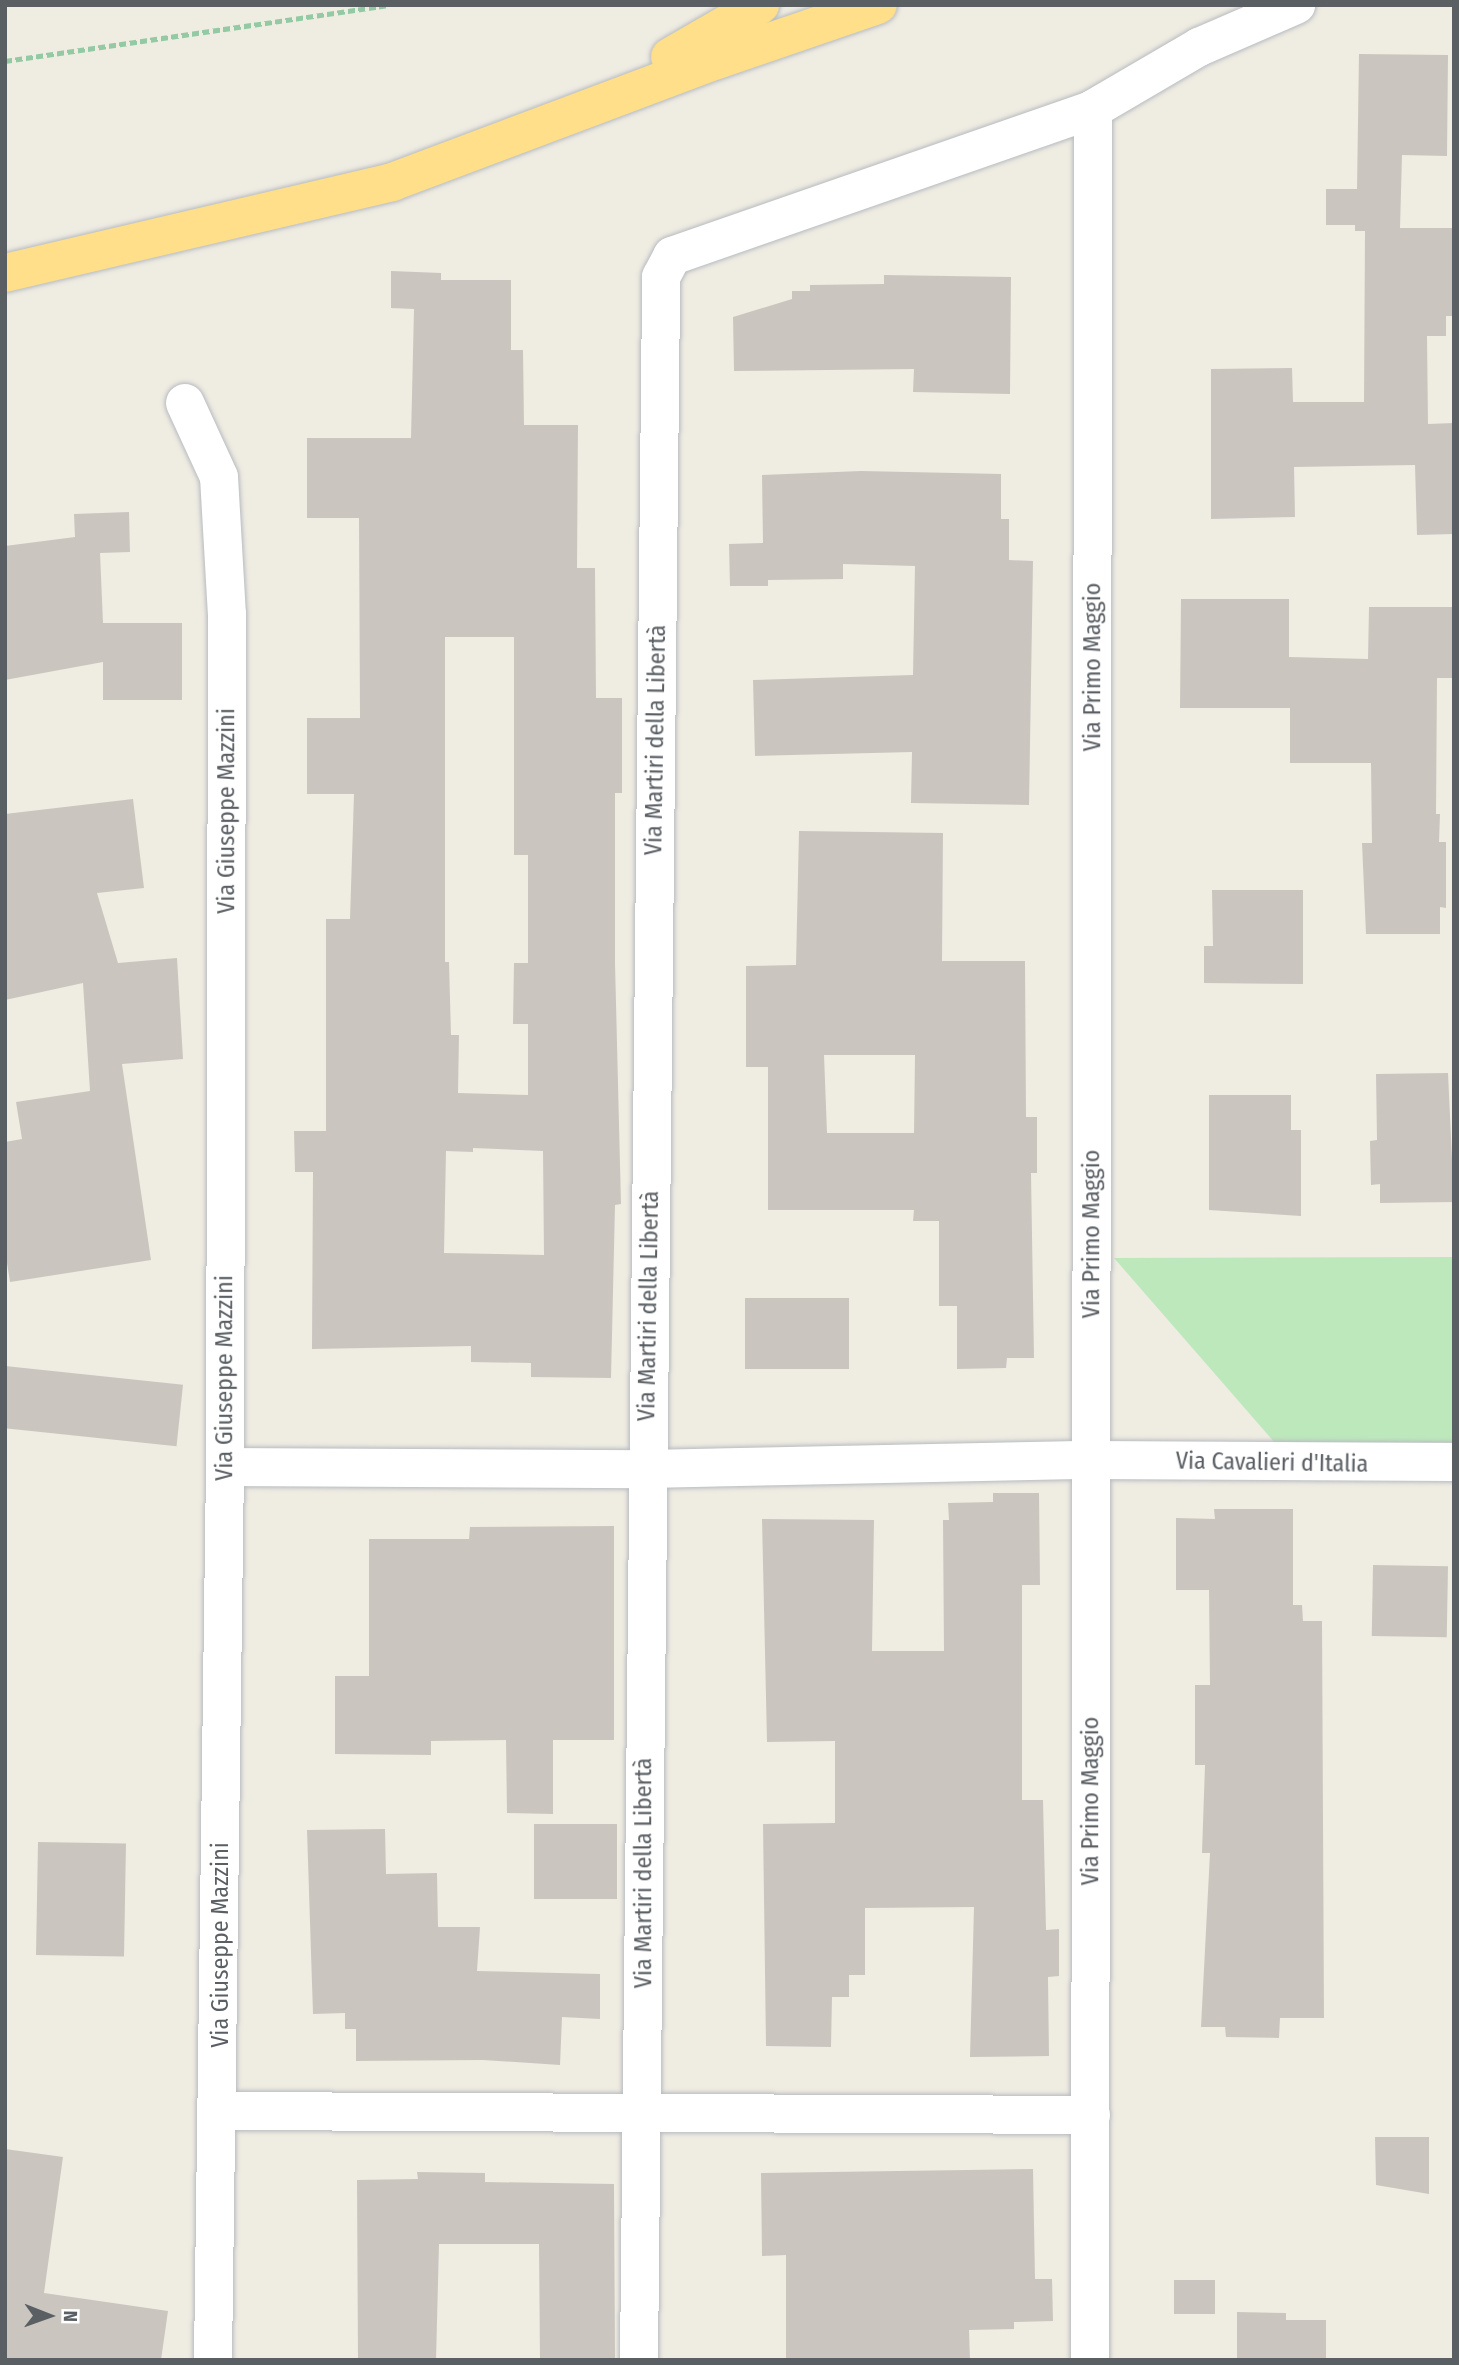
<!DOCTYPE html>
<meta charset="utf-8">
<style>
body{margin:0}
#map{position:relative;width:1459px;height:2365px;overflow:hidden;background:#efece2;font-family:"Fira Sans Condensed",sans-serif}
div>[style]{position:absolute}
.green>*{inset:0;background:#bde8bc}
.building>*{inset:0;background:#cac6bf;transform-origin:0 0}
.path>*{height:4.5px;margin-top:-2.25px;transform-origin:0;background:repeating-linear-gradient(90deg,#94caa3 0 7px,transparent 0 10.5px)}
.roads{filter:drop-shadow(0 0 2px #b7bbc0) drop-shadow(0 0 2px #b7bbc0)}
.minor>*{height:38px;margin:-19px;padding:0 19px;transform-origin:19px;border-radius:19px;background:#fff}
.highway>*{height:38px;margin:-19px;padding:0 19px;transform-origin:19px;border-radius:19px;background:#ffdf89}
span{translate:-50% -50%;white-space:nowrap;text-align:center;line-height:1.15;-webkit-text-stroke:7px #fff;paint-order:stroke}
.street-label{font-size:24px;color:#5a5f64}
.frame{position:absolute;inset:0;border:7px solid #5a5f64;pointer-events:none}
.north{position:absolute;left:14px;top:2281px;width:70px;height:70px;-webkit-text-stroke:5px #fff;paint-order:stroke;rotate:91deg;font-size:19px;font-weight:700;line-height:28px;text-align:center;color:#5a5f64}
.north::after{content:'';display:block;margin:auto;width:24px;height:32px;background:#5a5f64;clip-path:polygon(50% 0,100% 100%,50% 72%,0 100%)}
</style>
<div id="map">
<div class="green">
<div style="clip-path:polygon(1454px 1257px,1454px 1442px,1275px 1443px,1114px 1258px)"></div>
</div>
<div class="building">
<div style="clip-path:polygon(1359px 54px,1448px 55px,1447px 156px,1402px 155px,1400px 228px,1454px 228px,1454px 316px,1446px 316px,1446px 336px,1427px 336px,1428px 424px,1454px 423px,1454px 534px,1417px 535px,1415px 465px,1294px 467px,1295px 517px,1211px 519px,1211px 369px,1292px 368px,1293px 402px,1364px 402px,1365px 231px,1355px 231px,1355px 225px,1326px 225px,1326px 189px,1357px 189px)"></div>
<div style="clip-path:polygon(evenodd,391px 271px,441px 273px,441px 280px,511px 280px,511px 350px,523px 350px,524px 425px,578px 425px,577px 568px,595px 568px,596px 698px,622px 698px,622px 793px,615px 793px,615px 963px,621px 1204px,615px 1205px,611px 1378px,531px 1377px,531px 1363px,471px 1362px,471px 1346px,312px 1349px,313px 1172px,295px 1172px,294px 1131px,326px 1131px,326px 919px,350px 919px,354px 794px,307px 794px,307px 718px,360px 718px,359px 518px,307px 518px,307px 438px,411px 438px,414px 309px,391px 308px,391px 271px,445px 637px,514px 637px,514px 855px,528px 855px,528px 963px,514px 963px,513px 1024px,528px 1024px,528px 1095px,458px 1093px,459px 1035px,451px 1035px,449px 962px,445px 962px,445px 637px,391px 271px,473px 1148px,543px 1151px,544px 1255px,444px 1253px,446px 1151px,473px 1152px,473px 1148px)"></div>
<div style="clip-path:polygon(884px 275px,1011px 277px,1010px 394px,913px 392px,914px 369px,734px 371px,733px 317px,792px 299px,792px 291px,810px 291px,810px 285px,884px 284px)"></div>
<div style="clip-path:polygon(861px 471px,1001px 474px,1001px 519px,1009px 519px,1009px 560px,1033px 561px,1029px 805px,911px 803px,912px 752px,755px 756px,753px 680px,913px 675px,915px 566px,843px 564px,843px 579px,768px 580px,768px 586px,730px 586px,729px 544px,763px 543px,762px 475px)"></div>
<div style="clip-path:polygon(129px 512px,130px 552px,100px 553px,103px 623px,182px 623px,182px 700px,103px 700px,103px 662px,5px 680px,5px 546px,75px 537px,74px 514px)"></div>
<div style="clip-path:polygon(1181px 599px,1289px 599px,1289px 657px,1368px 659px,1369px 607px,1454px 607px,1454px 678px,1437px 678px,1436px 814px,1440px 814px,1439px 842px,1446px 842px,1446px 908px,1440px 907px,1440px 934px,1366px 934px,1362px 843px,1372px 843px,1371px 763px,1290px 763px,1290px 708px,1180px 708px)"></div>
<div style="clip-path:polygon(133px 799px,144px 888px,97px 893px,118px 963px,177px 958px,183px 1059px,122px 1064px,151px 1260px,10px 1282px,5px 1250px,5px 1142px,22px 1139px,16px 1102px,90px 1091px,83px 983px,5px 1000px,5px 814px)"></div>
<div style="clip-path:polygon(evenodd,799px 831px,943px 833px,942px 961px,1025px 961px,1026px 1117px,1037px 1117px,1037px 1173px,1031px 1173px,1034px 1358px,1007px 1358px,1006px 1368px,957px 1369px,957px 1306px,939px 1306px,939px 1221px,913px 1221px,914px 1210px,768px 1210px,768px 1067px,746px 1067px,746px 966px,796px 965px,799px 831px,824px 1055px,915px 1055px,914px 1133px,827px 1133px,824px 1055px)"></div>
<div style="clip-path:polygon(1212px 890px,1303px 890px,1303px 984px,1204px 983px,1204px 946px,1213px 946px)"></div>
<div style="clip-path:polygon(1448px 1073px,1454px 1202px,1380px 1203px,1380px 1184px,1371px 1185px,1370px 1141px,1377px 1140px,1376px 1074px)"></div>
<div style="clip-path:polygon(1209px 1095px,1291px 1095px,1291px 1130px,1301px 1130px,1301px 1216px,1209px 1210px)"></div>
<div style="left:849px;top:1298px;width:71px;height:104px;rotate:90deg"></div>
<div style="left:5px;top:1366px;width:179px;height:62px;rotate:6deg"></div>
<div style="clip-path:polygon(993px 1493px,1039px 1493px,1040px 1585px,1022px 1585px,1022px 1800px,1043px 1800px,1046px 1930px,1059px 1929px,1059px 1976px,1048px 1977px,1049px 2056px,970px 2057px,974px 1907px,865px 1908px,865px 1975px,849px 1975px,849px 1997px,832px 1997px,831px 2047px,766px 2046px,763px 1824px,835px 1823px,835px 1741px,767px 1742px,762px 1519px,874px 1520px,872px 1651px,944px 1651px,943px 1520px,949px 1520px,948px 1503px,993px 1502px)"></div>
<div style="clip-path:polygon(1214px 1509px,1293px 1509px,1293px 1605px,1302px 1605px,1303px 1621px,1322px 1621px,1324px 2018px,1280px 2018px,1279px 2038px,1226px 2037px,1225px 2027px,1201px 2027px,1210px 1853px,1202px 1853px,1205px 1765px,1195px 1765px,1195px 1685px,1210px 1685px,1209px 1590px,1176px 1590px,1176px 1518px,1215px 1519px)"></div>
<div style="clip-path:polygon(614px 1526px,614px 1740px,553px 1740px,553px 1814px,507px 1813px,506px 1740px,431px 1741px,431px 1755px,335px 1754px,335px 1676px,369px 1676px,369px 1539px,469px 1539px,470px 1527px)"></div>
<div style="left:1373px;top:1565px;width:75px;height:71px;rotate:1deg"></div>
<div style="left:534px;top:1824px;width:83px;height:75px"></div>
<div style="clip-path:polygon(385px 1829px,386px 1874px,437px 1873px,438px 1927px,480px 1927px,477px 1971px,600px 1974px,600px 2019px,562px 2017px,560px 2065px,483px 2060px,356px 2061px,356px 2029px,345px 2029px,345px 2013px,313px 2014px,307px 1830px)"></div>
<div style="left:38px;top:1842px;width:88px;height:113px;rotate:1deg"></div>
<div style="clip-path:polygon(1375px 2137px,1429px 2137px,1429px 2194px,1376px 2185px)"></div>
<div style="clip-path:polygon(5px 2149px,63px 2157px,44px 2293px,168px 2311px,161px 2360px,5px 2360px)"></div>
<div style="clip-path:polygon(1033px 2169px,1035px 2279px,1052px 2279px,1053px 2321px,1014px 2322px,1014px 2329px,969px 2330px,970px 2360px,786px 2360px,786px 2255px,762px 2256px,761px 2173px)"></div>
<div style="clip-path:polygon(417px 2172px,485px 2173px,485px 2182px,614px 2184px,615px 2360px,540px 2360px,539px 2244px,439px 2244px,436px 2360px,358px 2360px,357px 2180px,418px 2179px)"></div>
<div style="left:1174px;top:2280px;width:41px;height:34px"></div>
<div style="clip-path:polygon(1237px 2312px,1286px 2313px,1286px 2320px,1326px 2320px,1326px 2360px,1237px 2360px)"></div>
</div>
<div class="path">
<div style="left:5px;top:61px;width:388px;rotate:-8.3deg"></div>
</div>
<div class="roads">
<div class="minor">
<div style="left:185px;top:403px;width:81px;rotate:65.3deg"></div>
<div style="left:219px;top:477px;width:137px;rotate:86.7deg"></div>
<div style="left:227px;top:614px;width:853px;rotate:90.13deg"></div>
<div style="left:225px;top:1467px;width:893px;rotate:90.77deg"></div>
<div style="left:225px;top:1467px;width:422px;rotate:0.3deg"></div>
<div style="left:647px;top:1469px;width:444px;rotate:-1.2deg"></div>
<div style="left:1091px;top:1460px;width:363px;rotate:0.3deg"></div>
<div style="left:220px;top:2111px;width:871px;rotate:0.26deg"></div>
<div style="left:639px;top:2360px;width:2083px;rotate:-89.39deg"></div>
<div style="left:661px;top:277px;width:24px;rotate:-62deg"></div>
<div style="left:672px;top:256px;width:446px;rotate:-19.2deg"></div>
<div style="left:1093px;top:109px;width:123px;rotate:-30.3deg"></div>
<div style="left:1199px;top:47px;width:106px;rotate:-23.4deg"></div>
<div style="left:1090px;top:2360px;width:2251px;rotate:-89.92deg"></div>
</div>
<div class="highway">
<div style="left:670px;top:57px;width:104px;rotate:-30deg"></div>
<div style="left:5px;top:273px;width:398px;rotate:-13.2deg"></div>
<div style="left:392px;top:182px;width:347px;rotate:-20.6deg"></div>
<div style="left:717px;top:60px;width:170px;rotate:-18.9deg"></div>
</div>
</div>
<div class="street-label">
<span style="left:1093px;top:667px;rotate:-90deg">Via Primo Maggio</span>
<span style="left:656px;top:740px;rotate:-89deg">Via Martiri della Libertà</span>
<span style="left:227px;top:811px;rotate:-90deg">Via Giuseppe Mazzini</span>
<span style="left:1092px;top:1234px;rotate:-90deg">Via Primo Maggio</span>
<span style="left:649px;top:1306px;rotate:-89deg">Via Martiri della Libertà</span>
<span style="left:225px;top:1378px;rotate:-90deg">Via Giuseppe Mazzini</span>
<span style="left:1272px;top:1463px;rotate:1deg">Via Cavalieri d'Italia</span>
<span style="left:1091px;top:1801px;rotate:-90deg">Via Primo Maggio</span>
<span style="left:644px;top:1873px;rotate:-90deg">Via Martiri della Libertà</span>
<span style="left:221px;top:1945px;rotate:-90deg">Via Giuseppe Mazzini</span>
</div>
<div class="frame"></div>
<div class="north">N</div>
</div>
